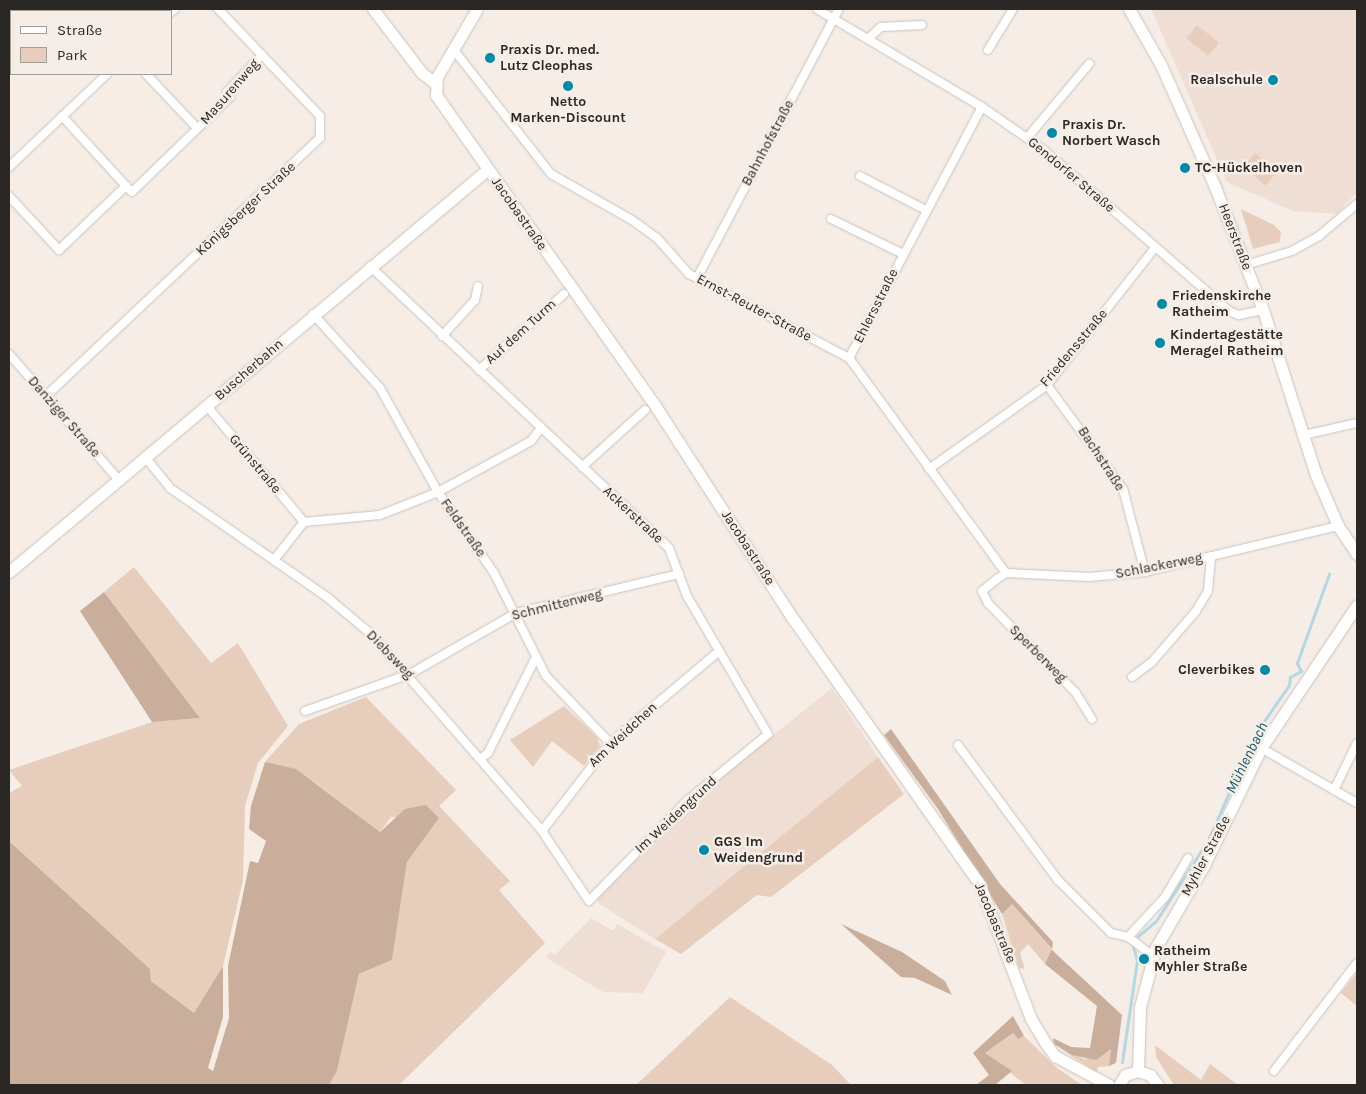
<!DOCTYPE html>
<meta charset="utf-8">
<style>
body{margin:0}
#map{position:relative;width:1366px;height:1094px;overflow:hidden;background:#f5ede6;font-family:Karla,sans-serif}
div>[style]{position:absolute}
.built>*{inset:0;background:#eeded3}
.green>*{inset:0;background:#e7cebc;transform-origin:0 0}
.forest>*{inset:0;background:#c9af9b}
.stream>*{height:3px;margin:-1.5px;padding:0 1.5px;transform-origin:1.5px;border-radius:1.5px;background:#b3d7e4}
.roads{filter:drop-shadow(0 0 1px #cbc3bc) drop-shadow(0 0 1px #cbc3bc)}
.street>*{height:8px;margin:-4px;padding:0 4px;transform-origin:4px;border-radius:4px;background:#fff}
.secondary>*{height:11px;margin:-5.5px;padding:0 5.5px;transform-origin:5.5px;border-radius:5.5px;background:#fff}
.dots>*{width:14px;height:14px;translate:-50% -50%;box-sizing:border-box;border:2px solid #f5ede6;border-radius:50%}
span{translate:-50% -50%;white-space:nowrap;text-align:center;line-height:1.15;-webkit-text-stroke:5px #f5ede6;paint-order:stroke}
.poi-label{font-size:14px;color:#2a2725;font-weight:700}
.left{translate:0 -50%;text-align:left}
.right{translate:-100% -50%;text-align:right}
.street-label{font-size:14px;color:#2a2725}
.water-label{font-size:15px;color:#1a5d71;font-style:italic}
.frame{position:absolute;inset:0;border:10px solid #2a2725;pointer-events:none}
.legend{position:absolute;left:10px;top:10px;width:162px;height:65px;box-sizing:border-box;background:#f5ede6;border:1px solid #a49e99;margin:0;padding:6px 9px;list-style:none;font-size:15px;color:#2a2725}
.legend li{display:flex;align-items:center;gap:10px;height:25px}
.legend b{width:25px;border:1px solid #a49e99}
</style>
<div id="map">
<div class="built">
<div style="clip-path:polygon(1151px 9px,1357px 9px,1357px 192px,1337px 214px,1293px 211px,1227px 182px)"></div>
<div style="clip-path:polygon(832px 688px,878px 757px,655px 939px,598px 903px,598px 896px,689px 803px)"></div>
<div style="clip-path:polygon(591px 918px,613px 931px,617px 924px,666px 952px,643px 993px,603px 992px,545px 957px,551px 952px,555px 955px)"></div>
</div>
<div class="green">
<div style="left:1197px;top:25px;width:28px;height:17px;rotate:39deg"></div>
<div style="left:1255px;top:153px;width:29px;height:18px;rotate:41deg"></div>
<div style="clip-path:polygon(1241px 209px,1274px 225px,1281px 232px,1280px 242px,1253px 249px)"></div>
<div style="clip-path:polygon(134px 567px,211px 663px,238px 643px,288px 726px,258px 763px,245px 806px,243px 880px,223px 966px,194px 1013px,151px 981px,150px 969px,9px 841px,9px 793px,22px 786px,9px 770px,152px 722px,200px 718px,104px 592px)"></div>
<div style="clip-path:polygon(366px 697px,456px 790px,439px 806px,510px 881px,499px 890px,545px 943px,399px 1085px,329px 1085px,337px 1071px,359px 974px,392px 960px,407px 862px,439px 817px,391px 817px,380px 832px,314px 782px,265px 762px,299px 724px)"></div>
<div style="clip-path:polygon(564px 706px,597px 737px,600px 746px,584px 766px,552px 741px,533px 767px,510px 740px)"></div>
<div style="clip-path:polygon(878px 757px,904px 794px,771px 897px,757px 895px,681px 954px,655px 939px)"></div>
<div style="clip-path:polygon(1012px 904px,1052px 950px,1045px 964px,1028px 944px,1020px 953px,1025px 969px,1019px 968px,1002px 914px)"></div>
<div style="clip-path:polygon(1357px 973px,1357px 1006px,1341px 993px)"></div>
<div style="clip-path:polygon(730px 997px,832px 1065px,851px 1085px,636px 1085px)"></div>
<div style="clip-path:polygon(1013px 1033px,1018px 1039px,1024px 1036px,1057px 1068px,1082px 1085px,1026px 1085px,985px 1053px)"></div>
<div style="clip-path:polygon(1155px 1045px,1201px 1080px,1210px 1064px,1238px 1085px,1174px 1085px,1156px 1057px)"></div>
<div style="clip-path:polygon(1060px 1048px,1085px 1059px,1111px 1049px,1109px 1066px,1098px 1067px,1097px 1073px)"></div>
</div>
<div class="forest">
<div style="clip-path:polygon(104px 592px,174px 684px,200px 718px,152px 722px,80px 611px)"></div>
<div style="clip-path:polygon(891px 729px,1000px 884px,1053px 942px,1052px 950px,1122px 1015px,1116px 1063px,1109px 1066px,1111px 1049px,1096px 1060px,1072px 1055px,1054px 1044px,1053px 1038px,1071px 1047px,1090px 1048px,1097px 1006px,1045px 964px,1052px 949px,1012px 904px,1002px 914px,938px 809px,884px 735px)"></div>
<div style="clip-path:polygon(265px 762px,296px 769px,380px 832px,405px 809px,426px 805px,439px 818px,407px 862px,392px 960px,359px 974px,337px 1071px,329px 1085px,9px 1085px,9px 841px,150px 969px,151px 981px,194px 1013px,223px 966px,223px 1017px,208px 1068px,213px 1071px,229px 1018px,228px 966px,250px 861px,258px 863px,266px 841px,249px 829px,251px 806px)"></div>
<div style="clip-path:polygon(841px 924px,902px 952px,945px 981px,952px 995px,915px 978px,901px 977px)"></div>
<div style="clip-path:polygon(1013px 1016px,1024px 1036px,1018px 1039px,1013px 1033px,985px 1053px,1012px 1071px,995px 1085px,976px 1085px,989px 1075px,973px 1053px)"></div>
</div>
<div class="stream">
<div style="left:1138px;top:936px;width:23px;rotate:-40deg"></div>
<div style="left:1156px;top:921px;width:96px;rotate:-57.3deg"></div>
<div style="left:1208px;top:840px;width:116px;rotate:-66.1deg"></div>
<div style="left:1255px;top:734px;width:60px;rotate:-55.2deg"></div>
<div style="left:1289px;top:685px;width:8px;rotate:-83deg"></div>
<div style="left:1290px;top:677px;width:13px;rotate:-29deg"></div>
<div style="left:1301px;top:671px;width:9px;rotate:-117deg"></div>
<div style="left:1297px;top:663px;width:95px;rotate:-70.2deg"></div>
<div style="left:1122px;top:1062px;width:103px;rotate:-81.6deg"></div>
<div style="left:1137px;top:960px;width:17px;rotate:-107deg"></div>
</div>
<div class="roads">
<div class="street">
<div style="left:24px;top:9px;width:4px;rotate:34deg"></div>
<div style="left:817px;top:9px;width:192px;rotate:30.7deg"></div>
<div style="left:982px;top:107px;width:75px;rotate:34.7deg"></div>
<div style="left:1044px;top:150px;width:245px;rotate:41deg"></div>
<div style="left:1229px;top:311px;width:11px;rotate:22deg"></div>
<div style="left:1239px;top:315px;width:25px;rotate:-12deg"></div>
<div style="left:171px;top:12px;width:5px;rotate:-37deg"></div>
<div style="left:9px;top:23px;width:3px;rotate:-45deg"></div>
<div style="left:869px;top:38px;width:16px;rotate:-43deg"></div>
<div style="left:881px;top:27px;width:41px;rotate:-2.8deg"></div>
<div style="left:454px;top:50px;width:157px;rotate:52deg"></div>
<div style="left:551px;top:174px;width:93px;rotate:29.6deg"></div>
<div style="left:632px;top:220px;width:31px;rotate:36deg"></div>
<div style="left:657px;top:238px;width:48px;rotate:48.4deg"></div>
<div style="left:689px;top:274px;width:181px;rotate:27.7deg"></div>
<div style="left:849px;top:358px;width:266px;rotate:53.9deg"></div>
<div style="left:988px;top:50px;width:48px;rotate:-58.6deg"></div>
<div style="left:146px;top:74px;width:74px;rotate:46.6deg"></div>
<div style="left:62px;top:116px;width:95px;rotate:47.6deg"></div>
<div style="left:1027px;top:138px;width:97px;rotate:-50deg"></div>
<div style="left:9px;top:167px;width:135px;rotate:-43.5deg"></div>
<div style="left:860px;top:176px;width:74px;rotate:27.3deg"></div>
<div style="left:9px;top:196px;width:74px;rotate:47.2deg"></div>
<div style="left:59px;top:250px;width:93px;rotate:-43.7deg"></div>
<div style="left:126px;top:186px;width:8px;rotate:45deg"></div>
<div style="left:132px;top:192px;width:136px;rotate:-44.1deg"></div>
<div style="left:230px;top:97px;width:6px;rotate:-121deg"></div>
<div style="left:227px;top:92px;width:51px;rotate:-46.6deg"></div>
<div style="left:831px;top:219px;width:80px;rotate:25.9deg"></div>
<div style="left:1246px;top:265px;width:48px;rotate:-16.9deg"></div>
<div style="left:1292px;top:251px;width:31px;rotate:-29deg"></div>
<div style="left:1319px;top:236px;width:50px;rotate:-40.1deg"></div>
<div style="left:697px;top:278px;width:304px;rotate:-62.2deg"></div>
<div style="left:313px;top:314px;width:100px;rotate:47.8deg"></div>
<div style="left:380px;top:388px;width:119px;rotate:60.9deg"></div>
<div style="left:438px;top:492px;width:98px;rotate:55.3deg"></div>
<div style="left:494px;top:573px;width:115px;rotate:63.2deg"></div>
<div style="left:546px;top:676px;width:93px;rotate:46.3deg"></div>
<div style="left:442px;top:336px;width:49px;rotate:-47.5deg"></div>
<div style="left:475px;top:300px;width:14px;rotate:-78deg"></div>
<div style="left:9px;top:354px;width:167px;rotate:48.9deg"></div>
<div style="left:849px;top:358px;width:284px;rotate:-62.1deg"></div>
<div style="left:479px;top:370px;width:114px;rotate:-41.8deg"></div>
<div style="left:1047px;top:385px;width:129px;rotate:53.8deg"></div>
<div style="left:1123px;top:489px;width:86px;rotate:75.2deg"></div>
<div style="left:46px;top:396px;width:376px;rotate:-43.3deg"></div>
<div style="left:320px;top:138px;width:22px;rotate:-90deg"></div>
<div style="left:320px;top:116px;width:148px;rotate:-133.6deg"></div>
<div style="left:207px;top:406px;width:151px;rotate:50.1deg"></div>
<div style="left:1304px;top:435px;width:54px;rotate:-12.8deg"></div>
<div style="left:145px;top:457px;width:40px;rotate:51deg"></div>
<div style="left:170px;top:488px;width:193px;rotate:34.8deg"></div>
<div style="left:328px;top:598px;width:56px;rotate:39.9deg"></div>
<div style="left:371px;top:634px;width:261px;rotate:49deg"></div>
<div style="left:542px;top:831px;width:84px;rotate:56.1deg"></div>
<div style="left:589px;top:901px;width:143px;rotate:-45.6deg"></div>
<div style="left:689px;top:799px;width:102px;rotate:-39.4deg"></div>
<div style="left:768px;top:734px;width:160px;rotate:-120.4deg"></div>
<div style="left:687px;top:596px;width:51px;rotate:-110.6deg"></div>
<div style="left:669px;top:548px;width:411px;rotate:-136.7deg"></div>
<div style="left:582px;top:467px;width:85px;rotate:-42.1deg"></div>
<div style="left:929px;top:469px;width:145px;rotate:-35.4deg"></div>
<div style="left:1047px;top:385px;width:174px;rotate:-51.8deg"></div>
<div style="left:274px;top:560px;width:48px;rotate:-51.7deg"></div>
<div style="left:304px;top:522px;width:76px;rotate:-5.3deg"></div>
<div style="left:380px;top:515px;width:62px;rotate:-21.6deg"></div>
<div style="left:438px;top:492px;width:106px;rotate:-28.7deg"></div>
<div style="left:531px;top:441px;width:16px;rotate:-52deg"></div>
<div style="left:1132px;top:677px;width:25px;rotate:-37deg"></div>
<div style="left:1152px;top:662px;width:67px;rotate:-49.2deg"></div>
<div style="left:1196px;top:611px;width:23px;rotate:-59deg"></div>
<div style="left:1208px;top:591px;width:35px;rotate:-85deg"></div>
<div style="left:305px;top:711px;width:111px;rotate:-19.4deg"></div>
<div style="left:410px;top:674px;width:122px;rotate:-29.9deg"></div>
<div style="left:516px;top:613px;width:168px;rotate:-13.5deg"></div>
<div style="left:1092px;top:719px;width:31px;rotate:-122deg"></div>
<div style="left:1076px;top:693px;width:126px;rotate:-134.4deg"></div>
<div style="left:988px;top:603px;width:13px;rotate:-117deg"></div>
<div style="left:982px;top:591px;width:19px;rotate:-39deg"></div>
<div style="left:997px;top:579px;width:11px;rotate:-34deg"></div>
<div style="left:1006px;top:573px;width:83px;rotate:2.8deg"></div>
<div style="left:1089px;top:577px;width:56px;rotate:-5.1deg"></div>
<div style="left:1145px;top:572px;width:198px;rotate:-13.4deg"></div>
<div style="left:958px;top:745px;width:168px;rotate:53.5deg"></div>
<div style="left:1058px;top:880px;width:75px;rotate:45deg"></div>
<div style="left:1111px;top:933px;width:17px;rotate:13deg"></div>
<div style="left:1128px;top:937px;width:31px;rotate:37deg"></div>
<div style="left:1261px;top:748px;width:111px;rotate:29.8deg"></div>
<div style="left:480px;top:759px;width:10px;rotate:-37deg"></div>
<div style="left:488px;top:753px;width:105px;rotate:-63.4deg"></div>
<div style="left:1334px;top:790px;width:52px;rotate:-63.9deg"></div>
<div style="left:542px;top:831px;width:111px;rotate:-52.3deg"></div>
<div style="left:610px;top:743px;width:141px;rotate:-40.1deg"></div>
<div style="left:1128px;top:937px;width:54px;rotate:-47.2deg"></div>
<div style="left:1165px;top:897px;width:45px;rotate:-59.5deg"></div>
<div style="left:1274px;top:1071px;width:136px;rotate:-52.5deg"></div>
</div>
<div class="secondary">
<div style="left:373px;top:9px;width:81px;rotate:52.6deg"></div>
<div style="left:422px;top:73px;width:16px;rotate:38deg"></div>
<div style="left:477px;top:9px;width:79px;rotate:120.5deg"></div>
<div style="left:437px;top:77px;width:18px;rotate:93deg"></div>
<div style="left:436px;top:95px;width:378px;rotate:54.8deg"></div>
<div style="left:654px;top:404px;width:257px;rotate:57.1deg"></div>
<div style="left:794px;top:620px;width:322px;rotate:54.9deg"></div>
<div style="left:979px;top:883px;width:146px;rotate:69.1deg"></div>
<div style="left:1031px;top:1019px;width:26px;rotate:59deg"></div>
<div style="left:1044px;top:1041px;width:19px;rotate:54deg"></div>
<div style="left:1055px;top:1056px;width:61px;rotate:28.2deg"></div>
<div style="left:1129px;top:9px;width:64px;rotate:60.3deg"></div>
<div style="left:1161px;top:65px;width:133px;rotate:66.1deg"></div>
<div style="left:1215px;top:187px;width:132px;rotate:68.7deg"></div>
<div style="left:1263px;top:310px;width:173px;rotate:72.2deg"></div>
<div style="left:1316px;top:475px;width:56px;rotate:66.7deg"></div>
<div style="left:1338px;top:526px;width:34px;rotate:56deg"></div>
<div style="left:9px;top:572px;width:626px;rotate:-40.08deg"></div>
<div style="left:1138px;top:1071px;width:64px;rotate:-88.2deg"></div>
<div style="left:1140px;top:1007px;width:62px;rotate:-75.1deg"></div>
<div style="left:1156px;top:947px;width:93px;rotate:-59.6deg"></div>
<div style="left:1203px;top:867px;width:132px;rotate:-64deg"></div>
<div style="left:1261px;top:748px;width:172px;rotate:-56.1deg"></div>
<div style="left:1119px;top:1085px;width:12px;rotate:-59deg"></div>
<div style="left:1125px;top:1075px;width:14px;rotate:-17deg"></div>
<div style="left:1138px;top:1071px;width:13px;rotate:18deg"></div>
<div style="left:1150px;top:1075px;width:13px;rotate:51deg"></div>
</div>
</div>
<div class="dots">
<div style="left:490px;top:58px;background:#008aa9"></div>
<div style="left:1273px;top:80px;background:#008aa9"></div>
<div style="left:568px;top:86px;background:#008aa9"></div>
<div style="left:1052px;top:133px;background:#008aa9"></div>
<div style="left:1185px;top:168px;background:#008aa9"></div>
<div style="left:1162px;top:304px;background:#008aa9"></div>
<div style="left:1160px;top:343px;background:#008aa9"></div>
<div style="left:1265px;top:670px;background:#008aa9"></div>
<div style="left:704px;top:850px;background:#008aa9"></div>
<div style="left:1144px;top:959px;background:#008aa9"></div>
</div>
<div class="poi-label">
<span class="left" style="left:500px;top:58px">Praxis Dr. med.<br>Lutz Cleophas</span>
<span class="right" style="left:1263px;top:80px">Realschule</span>
<span style="left:568px;top:110px">Netto<br>Marken-Discount</span>
<span class="left" style="left:1062px;top:133px">Praxis Dr.<br>Norbert Wasch</span>
<span class="left" style="left:1195px;top:168px">TC-Hückelhoven</span>
<span class="left" style="left:1172px;top:304px">Friedenskirche<br>Ratheim</span>
<span class="left" style="left:1170px;top:343px">Kindertagestätte<br>Meragel Ratheim</span>
<span class="right" style="left:1255px;top:670px">Cleverbikes</span>
<span class="left" style="left:714px;top:850px">GGS Im<br>Weidengrund</span>
<span class="left" style="left:1154px;top:959px">Ratheim<br>Myhler Straße</span>
</div>
<div class="street-label">
<span style="left:230px;top:92px;rotate:-49deg">Masurenweg</span>
<span style="left:768px;top:143px;rotate:-62deg">Bahnhofstraße</span>
<span style="left:1071px;top:175px;rotate:40deg">Gendorfer Straße</span>
<span style="left:246px;top:209px;rotate:-43deg">Königsberger Straße</span>
<span style="left:519px;top:214px;rotate:55deg">Jacobastraße</span>
<span style="left:1235px;top:237px;rotate:69deg">Heerstraße</span>
<span style="left:876px;top:306px;rotate:-63deg">Ehlersstraße</span>
<span style="left:754px;top:308px;rotate:28deg">Ernst-Reuter-Straße</span>
<span style="left:521px;top:332px;rotate:-42deg">Auf dem Turm</span>
<span style="left:1074px;top:348px;rotate:-50deg">Friedensstraße</span>
<span style="left:249px;top:370px;rotate:-41deg">Buscherbahn</span>
<span style="left:64px;top:417px;rotate:49deg">Danziger Straße</span>
<span style="left:1101px;top:459px;rotate:57deg">Bachstraße</span>
<span style="left:255px;top:464px;rotate:50deg">Grünstraße</span>
<span style="left:633px;top:515px;rotate:43deg">Ackerstraße</span>
<span style="left:463px;top:528px;rotate:55deg">Feldstraße</span>
<span style="left:748px;top:548px;rotate:57deg">Jacobastraße</span>
<span style="left:1159px;top:566px;rotate:-11deg">Schlackerweg</span>
<span style="left:557px;top:605px;rotate:-14deg">Schmittenweg</span>
<span style="left:1038px;top:654px;rotate:45deg">Sperberweg</span>
<span style="left:390px;top:655px;rotate:46deg">Diebsweg</span>
<span style="left:623px;top:735px;rotate:-43deg">Am Weidchen</span>
<span style="left:676px;top:815px;rotate:-43deg">Im Weidengrund</span>
<span style="left:1206px;top:856px;rotate:-62deg">Myhler Straße</span>
<span style="left:995px;top:923px;rotate:67deg">Jacobastraße</span>
</div>
<div class="water-label">
<span style="left:1247px;top:758px;rotate:-64deg">Mühlenbach</span>
</div>
<div class="frame"></div>
<ul class="legend">
<li><b style="height:6px;background:#fff"></b>Straße</li>
<li><b style="height:14px;background:#e7cebc"></b>Park</li>
</ul>
</div>
